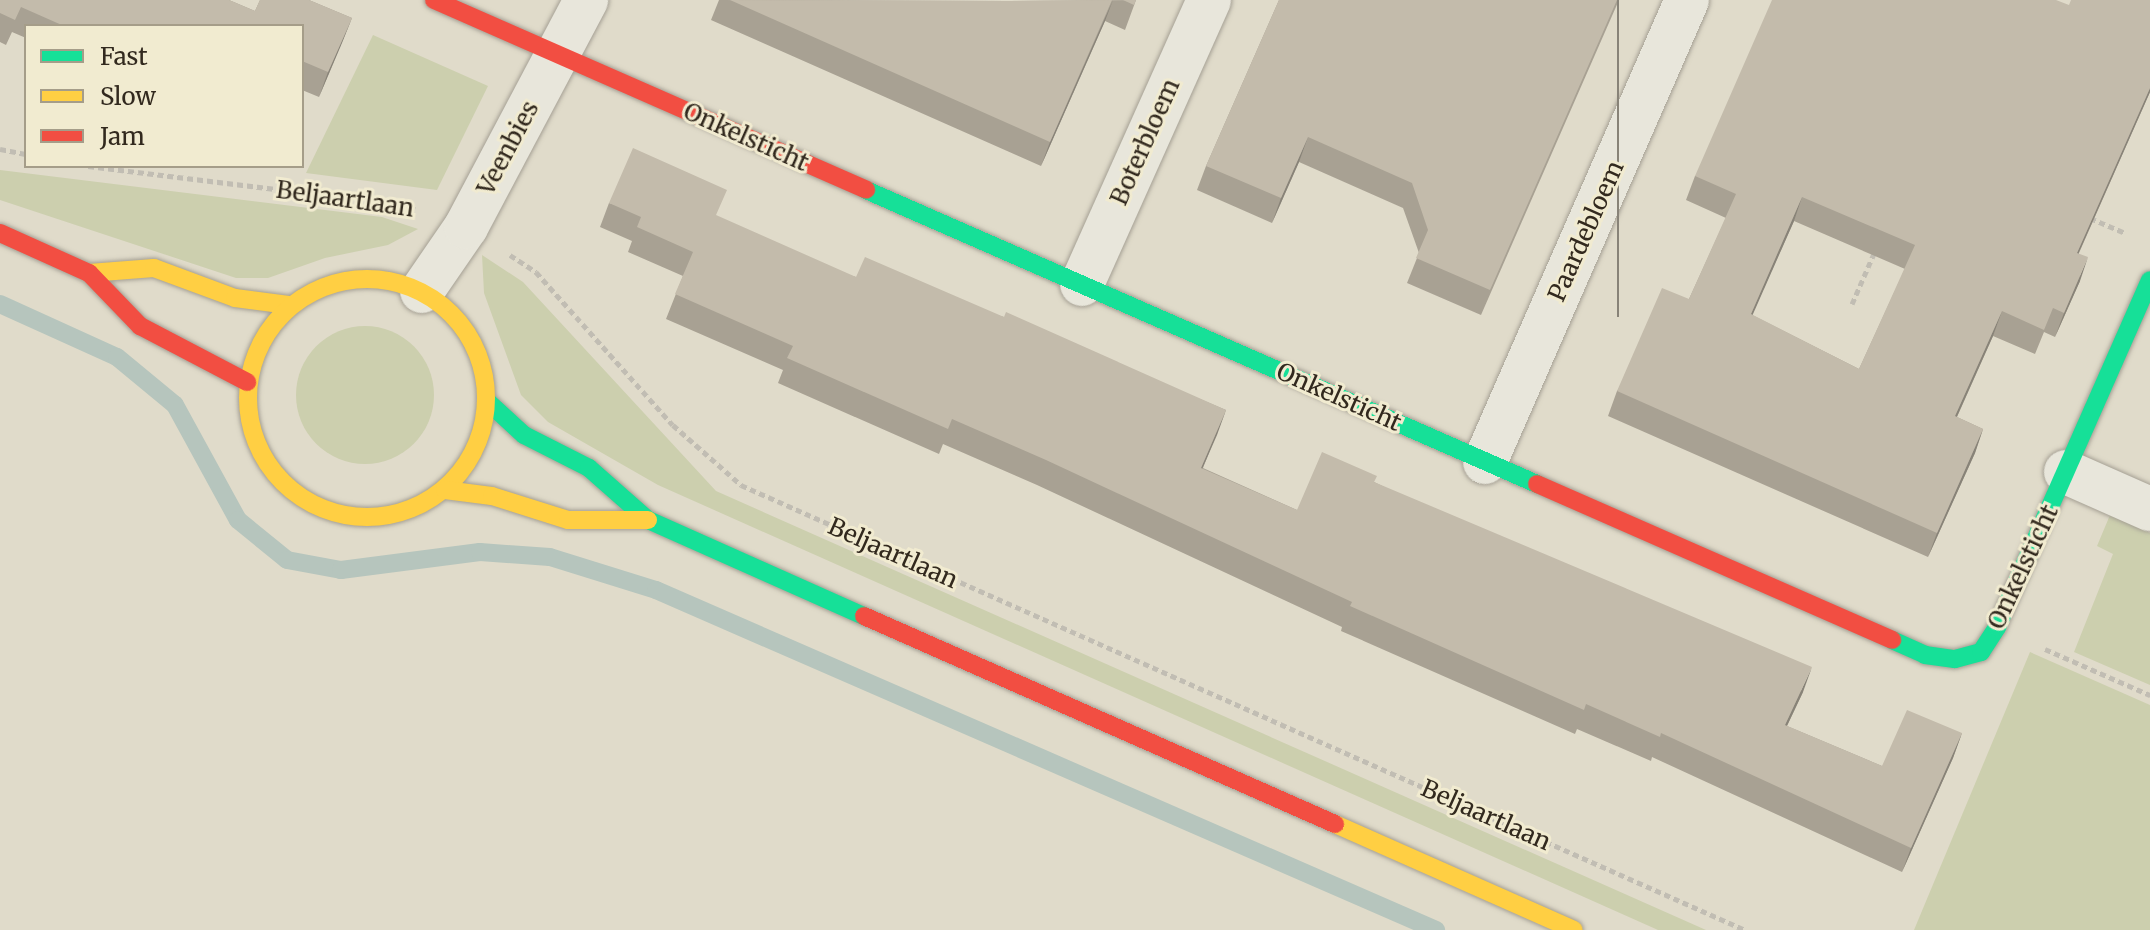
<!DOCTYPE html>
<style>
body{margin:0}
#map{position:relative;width:2150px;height:930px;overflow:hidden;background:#e0dbca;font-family:Merriweather,serif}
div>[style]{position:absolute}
.green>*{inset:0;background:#cccfae}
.round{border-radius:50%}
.stream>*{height:18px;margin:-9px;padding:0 9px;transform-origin:9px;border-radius:9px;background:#b6c5bd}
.path>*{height:5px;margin-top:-2.5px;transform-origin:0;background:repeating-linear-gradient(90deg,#c1bdb3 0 6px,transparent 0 10px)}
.roads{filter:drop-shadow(0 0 2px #a5a094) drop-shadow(0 0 2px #a5a094)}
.street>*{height:44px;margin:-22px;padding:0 22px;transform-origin:22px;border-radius:22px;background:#e8e6db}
.fast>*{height:18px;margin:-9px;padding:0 9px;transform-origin:9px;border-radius:9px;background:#16e098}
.slow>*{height:18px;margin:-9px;padding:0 9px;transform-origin:9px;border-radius:9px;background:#ffcf43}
.slow>.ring{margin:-9px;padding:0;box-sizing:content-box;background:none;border:18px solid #ffcf43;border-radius:50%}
.jam>*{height:18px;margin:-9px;padding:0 9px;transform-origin:9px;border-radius:9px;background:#f24e42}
.wall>*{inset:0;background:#a8a193}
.shaded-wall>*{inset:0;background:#888378;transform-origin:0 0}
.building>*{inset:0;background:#c3bbab}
span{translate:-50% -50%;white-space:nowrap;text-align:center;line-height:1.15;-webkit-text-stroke:6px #f1ebd0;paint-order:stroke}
.street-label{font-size:24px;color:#32291e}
.legend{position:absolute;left:24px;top:24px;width:280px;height:144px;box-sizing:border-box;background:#f1ebd0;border:2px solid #a59d89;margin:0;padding:10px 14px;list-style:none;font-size:24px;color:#32291e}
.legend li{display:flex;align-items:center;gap:16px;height:40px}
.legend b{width:40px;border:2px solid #a59d89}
</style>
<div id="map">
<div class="green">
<div style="clip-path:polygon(373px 35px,488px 86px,437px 190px,306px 173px)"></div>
<div style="clip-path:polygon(0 170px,382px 217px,418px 229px,388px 245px,325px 258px,268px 278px,236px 278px,0 200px)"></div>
<div style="clip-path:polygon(482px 255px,523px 282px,716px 491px,1706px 930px,1658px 930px,658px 485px,548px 422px,521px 395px,484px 293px)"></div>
<div class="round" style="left:296px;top:326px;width:138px;height:138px"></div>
<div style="clip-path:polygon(2110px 515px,2150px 533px,2150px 685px,2074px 652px,2113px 554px,2097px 546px)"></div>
<div style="clip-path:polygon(2030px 652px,2150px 705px,2150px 930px,1914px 930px)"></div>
</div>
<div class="stream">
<div style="left:0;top:304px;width:128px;rotate:24.4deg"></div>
<div style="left:117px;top:357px;width:75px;rotate:39.6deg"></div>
<div style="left:175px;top:405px;width:131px;rotate:61.3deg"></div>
<div style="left:238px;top:520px;width:63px;rotate:39.2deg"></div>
<div style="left:287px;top:560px;width:55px;rotate:10.5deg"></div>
<div style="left:341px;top:570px;width:140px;rotate:-7.4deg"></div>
<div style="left:480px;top:552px;width:70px;rotate:4.1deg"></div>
<div style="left:550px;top:557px;width:111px;rotate:17.3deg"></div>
<div style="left:656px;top:590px;width:851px;rotate:23.55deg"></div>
</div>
<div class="path">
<div style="left:0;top:149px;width:26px;rotate:11deg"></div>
<div style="left:88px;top:166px;width:330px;rotate:7deg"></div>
<div style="left:2090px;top:218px;width:38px;rotate:23deg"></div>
<div style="left:510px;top:255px;width:31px;rotate:33deg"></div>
<div style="left:536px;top:272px;width:205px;rotate:48.2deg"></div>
<div style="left:673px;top:425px;width:91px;rotate:41.4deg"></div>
<div style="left:741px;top:485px;width:1098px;rotate:23.9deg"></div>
<div style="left:1852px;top:304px;width:58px;rotate:-66.5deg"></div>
<div style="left:2045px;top:649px;width:115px;rotate:23.7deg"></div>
</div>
<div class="roads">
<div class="street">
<div style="left:1082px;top:284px;width:311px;rotate:-65.9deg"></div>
<div style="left:422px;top:291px;width:78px;rotate:-55.5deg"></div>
<div style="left:466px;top:227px;width:257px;rotate:-62.1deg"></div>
<div style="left:1485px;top:462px;width:504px;rotate:-66.38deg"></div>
<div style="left:2066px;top:472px;width:92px;rotate:23.8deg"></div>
</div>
<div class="fast">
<div style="left:866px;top:190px;width:733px;rotate:23.66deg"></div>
<div style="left:487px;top:401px;width:50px;rotate:42.6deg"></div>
<div style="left:524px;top:435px;width:73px;rotate:26.9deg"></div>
<div style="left:589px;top:468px;width:79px;rotate:41.4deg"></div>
<div style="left:648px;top:520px;width:236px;rotate:24deg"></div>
<div style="left:1892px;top:640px;width:36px;rotate:24deg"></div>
<div style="left:1925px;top:655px;width:30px;rotate:8deg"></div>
<div style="left:1955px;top:659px;width:27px;rotate:-15deg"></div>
<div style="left:1981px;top:652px;width:30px;rotate:-57deg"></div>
<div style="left:1997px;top:627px;width:379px;rotate:-66.2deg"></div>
</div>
<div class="slow">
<div style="left:89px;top:273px;width:65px;rotate:-4.4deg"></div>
<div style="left:154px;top:268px;width:86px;rotate:20.3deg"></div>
<div style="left:235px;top:298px;width:54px;rotate:7.4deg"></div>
<div class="ring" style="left:248px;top:279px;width:220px;height:220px"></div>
<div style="left:445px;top:490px;width:47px;rotate:7.3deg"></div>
<div style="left:492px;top:496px;width:80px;rotate:17.5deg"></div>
<div style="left:568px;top:520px;width:80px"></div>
<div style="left:1335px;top:824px;width:261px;rotate:23.9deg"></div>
</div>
<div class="jam">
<div style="left:434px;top:0;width:472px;rotate:23.7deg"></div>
<div style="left:0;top:233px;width:98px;rotate:24.2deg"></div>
<div style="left:89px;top:273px;width:74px;rotate:46.1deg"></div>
<div style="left:140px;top:326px;width:121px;rotate:27.6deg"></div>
<div style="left:1537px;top:484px;width:388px;rotate:23.7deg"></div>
<div style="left:864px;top:616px;width:515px;rotate:23.83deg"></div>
</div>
</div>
<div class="wall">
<div style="clip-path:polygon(0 0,229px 0,255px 11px,260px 0,309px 0,352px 18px,319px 97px,302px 90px,302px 26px,26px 26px,26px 38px,12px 32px,6px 45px,0 42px)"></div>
<div style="clip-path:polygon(719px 0,1009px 1px,1136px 0,1125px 30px,1105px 21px,1041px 166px,711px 20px)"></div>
<div style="clip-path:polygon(1279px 0,1619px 0,1481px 315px,1407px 283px,1419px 253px,1403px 208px,1299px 162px,1272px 223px,1197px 190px,1206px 166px)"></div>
<div style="clip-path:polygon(evenodd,2150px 0,2150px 92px,2079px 253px,2080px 281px,2055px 337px,2044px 332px,2035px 354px,1993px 336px,1957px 417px,1983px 429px,1975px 453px,1928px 557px,1608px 416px,1617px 391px,1689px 299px,1726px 218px,1686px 200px,1695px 176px,2069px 5px,2150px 0,1794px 221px,1905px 269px,1859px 369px,1752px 315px,1794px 221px)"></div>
<div style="clip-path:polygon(609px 203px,856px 277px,1004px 317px,1226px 410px,1203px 468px,1297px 510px,1374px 482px,1803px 692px,1787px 726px,1882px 766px,1962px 733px,1953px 758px,1902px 872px,1652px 757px,1651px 761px,1577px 729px,1575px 734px,1341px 631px,1342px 627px,1037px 485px,943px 444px,939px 454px,778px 383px,783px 370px,666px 319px,683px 276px,628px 252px,632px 241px,600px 227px)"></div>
</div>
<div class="shaded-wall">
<div style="clip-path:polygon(1113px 0,1105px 21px,1041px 166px,1050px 142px)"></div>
<div style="left:1617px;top:0;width:2px;height:317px"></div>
<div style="clip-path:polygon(352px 18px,342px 43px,319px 97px,328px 72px)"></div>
<div style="clip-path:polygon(2150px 88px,2150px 92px,2068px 277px,2077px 253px)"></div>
<div style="clip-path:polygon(1308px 137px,1299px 162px,1272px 223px,1281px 198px)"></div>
<div style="clip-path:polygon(1802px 197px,1794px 221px,1742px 339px,1751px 314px)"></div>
<div style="clip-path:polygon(2088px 257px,2080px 281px,2055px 337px,2064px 313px)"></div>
<div style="clip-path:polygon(2002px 311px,1993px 336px,1946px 441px,1955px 416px)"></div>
<div style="clip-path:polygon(1226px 410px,1217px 435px,1192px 492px,1201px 468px)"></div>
<div style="clip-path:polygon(1983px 429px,1975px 453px,1928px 557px,1937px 533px)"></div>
<div style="clip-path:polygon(1812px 667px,1803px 692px,1776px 749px,1785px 725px)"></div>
<div style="clip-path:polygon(1962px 733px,1953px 758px,1902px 872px,1911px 848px)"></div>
</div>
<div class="building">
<div style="clip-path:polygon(0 0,229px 0,255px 11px,260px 0,309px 0,352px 18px,328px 72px,302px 61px,302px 26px,64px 26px,21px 7px,15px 20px,0 13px)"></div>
<div style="clip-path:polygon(730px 0,1009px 1px,1112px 0,1050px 142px)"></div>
<div style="clip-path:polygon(1123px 0,1136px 0,1134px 5px)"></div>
<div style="clip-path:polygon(1279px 0,1617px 0,1490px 290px,1416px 258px,1428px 230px,1412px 183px,1308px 137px,1281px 198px,1206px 166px)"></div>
<div style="clip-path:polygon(evenodd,1772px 0,2056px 0,2069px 5px,2071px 0,2150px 0,2150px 88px,2077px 253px,2088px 257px,2064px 313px,2053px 308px,2044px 330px,2002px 311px,1955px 416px,1983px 429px,1937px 533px,1617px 391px,1662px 288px,1689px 299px,1736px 194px,1695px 176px,1772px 0,1802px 197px,1915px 245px,1859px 369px,1751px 314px,1802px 197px)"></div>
<div style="clip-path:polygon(633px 148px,727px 190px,716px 215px,856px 277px,865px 257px,1004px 317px,1006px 312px,1226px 410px,1201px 468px,1297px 510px,1322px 452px,1377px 476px,1374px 482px,1812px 667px,1785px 725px,1882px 766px,1907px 710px,1962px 733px,1911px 848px,1661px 733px,1660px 737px,1586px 704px,1584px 710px,1350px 606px,1352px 602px,1046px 460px,952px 419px,948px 429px,787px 358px,793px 346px,675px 294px,693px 252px,637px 227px,641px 217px,609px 203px)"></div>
</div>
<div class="street-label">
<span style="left:746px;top:137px;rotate:24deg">Onkelsticht</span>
<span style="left:1145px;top:142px;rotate:-66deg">Boterbloem</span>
<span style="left:508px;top:148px;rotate:-62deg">Veenbies</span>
<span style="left:345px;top:199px;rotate:8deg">Beljaartlaan</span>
<span style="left:1586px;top:231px;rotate:-66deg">Paardebloem</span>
<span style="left:1339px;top:397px;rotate:24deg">Onkelsticht</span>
<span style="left:893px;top:553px;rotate:24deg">Beljaartlaan</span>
<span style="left:2023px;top:567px;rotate:-65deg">Onkelsticht</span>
<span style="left:1486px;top:815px;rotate:24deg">Beljaartlaan</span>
</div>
<ul class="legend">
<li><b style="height:10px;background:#16e098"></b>Fast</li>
<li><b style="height:10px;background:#ffcf43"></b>Slow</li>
<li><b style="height:10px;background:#f24e42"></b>Jam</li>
</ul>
</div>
